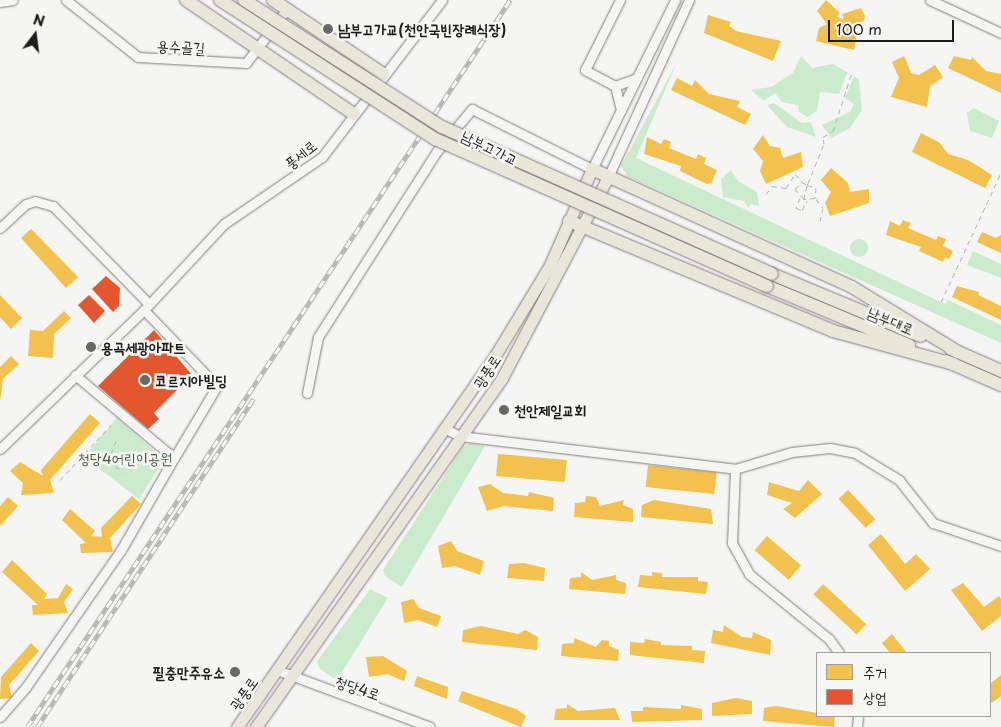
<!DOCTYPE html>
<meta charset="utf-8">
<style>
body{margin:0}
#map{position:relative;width:1001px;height:727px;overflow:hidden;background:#f5f5f3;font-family:"Playpen Sans","Poor Story",sans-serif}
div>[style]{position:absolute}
.green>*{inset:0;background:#caeccc}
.round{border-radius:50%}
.homes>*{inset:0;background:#f2c14e;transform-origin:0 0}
.shops>*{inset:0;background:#e4572e}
.path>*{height:1px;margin-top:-0.5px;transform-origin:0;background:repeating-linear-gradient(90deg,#b6b6b5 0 5px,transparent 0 9px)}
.roads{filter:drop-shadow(0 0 1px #7e7e7d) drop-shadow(0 0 1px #7e7e7d)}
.minor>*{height:9px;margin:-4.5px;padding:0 4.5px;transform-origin:4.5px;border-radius:4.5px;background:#f5f5f3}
.major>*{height:11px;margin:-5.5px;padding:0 5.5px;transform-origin:5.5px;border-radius:5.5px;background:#e9e7da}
.highway>*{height:12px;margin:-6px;padding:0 6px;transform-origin:6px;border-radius:6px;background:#e9e7da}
.rail>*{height:4.5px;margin-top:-2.25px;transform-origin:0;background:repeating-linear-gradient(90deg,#f6f6f2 0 8px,#b6b6b5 0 16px);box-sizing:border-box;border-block:1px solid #b6b6b5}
.bridges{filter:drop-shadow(0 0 1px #7e7e7d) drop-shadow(0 0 1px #7e7e7d)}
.highway-bridge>*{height:12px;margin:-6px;padding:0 6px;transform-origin:6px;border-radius:6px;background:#e9e7da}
.dots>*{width:14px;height:14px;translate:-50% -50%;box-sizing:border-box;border:2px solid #f6f6f2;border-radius:50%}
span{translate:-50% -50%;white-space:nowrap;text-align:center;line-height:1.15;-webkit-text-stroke:5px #f6f6f2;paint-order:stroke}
.poi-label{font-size:15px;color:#1c1c1c;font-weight:700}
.left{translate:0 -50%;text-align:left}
.right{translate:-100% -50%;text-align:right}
.street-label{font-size:15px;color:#1c1c1c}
.park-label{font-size:15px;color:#455847}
.legend{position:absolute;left:816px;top:652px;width:175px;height:65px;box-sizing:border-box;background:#f6f6f2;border:1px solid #9f9f9c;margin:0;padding:6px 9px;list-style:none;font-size:15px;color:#1c1c1c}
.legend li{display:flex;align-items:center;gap:10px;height:25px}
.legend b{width:25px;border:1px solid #9f9f9c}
.north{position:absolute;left:10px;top:10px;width:50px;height:50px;-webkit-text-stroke:4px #f6f6f2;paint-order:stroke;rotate:15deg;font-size:14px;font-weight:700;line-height:20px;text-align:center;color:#1c1c1c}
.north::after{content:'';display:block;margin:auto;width:18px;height:22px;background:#1c1c1c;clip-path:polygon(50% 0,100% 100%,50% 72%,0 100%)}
.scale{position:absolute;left:828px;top:20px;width:126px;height:22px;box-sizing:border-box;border:2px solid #1c1c1c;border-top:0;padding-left:6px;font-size:15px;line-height:18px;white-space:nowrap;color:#1c1c1c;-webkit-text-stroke:4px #f6f6f2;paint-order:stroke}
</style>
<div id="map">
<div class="green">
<div style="clip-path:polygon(801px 56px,812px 68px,833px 64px,852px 75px,847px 73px,839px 94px,820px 92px,817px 111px,807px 117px,799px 112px,798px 105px,782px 102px,775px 93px,764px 101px,751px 90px,771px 87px,793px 73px)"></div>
<div style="clip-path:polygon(677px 62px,636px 158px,945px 304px,948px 300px,1001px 325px,1001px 343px,627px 176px,621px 166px)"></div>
<div style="clip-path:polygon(854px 76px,859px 80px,862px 110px,850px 128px,831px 138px,822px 125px,850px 112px,854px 104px,845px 98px)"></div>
<div style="clip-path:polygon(774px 103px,802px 123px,811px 122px,816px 137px,787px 127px,767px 105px)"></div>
<div style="clip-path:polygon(974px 108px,999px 121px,992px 138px,970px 131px,967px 113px)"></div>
<div style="clip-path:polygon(731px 170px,738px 181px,757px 192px,759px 206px,751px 204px,748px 208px,744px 201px,723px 197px,721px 179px)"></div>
<div class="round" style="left:850px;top:239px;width:18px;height:18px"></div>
<div style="clip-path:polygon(973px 251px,1001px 264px,1001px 278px,967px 265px)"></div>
<div style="clip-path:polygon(117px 418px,158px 454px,160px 466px,139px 499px,84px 457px)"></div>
<div style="clip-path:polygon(470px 443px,485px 446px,402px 587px,385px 576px,383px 570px,463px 447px)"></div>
<div style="clip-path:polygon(370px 589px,388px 598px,337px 680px,320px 669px,317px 661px)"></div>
</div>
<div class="homes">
<div style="clip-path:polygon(826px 0,840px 13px,837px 17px,844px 19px,842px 14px,861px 8px,865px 16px,864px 21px,852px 24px,857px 34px,854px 50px,816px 41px,819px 28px,827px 24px,817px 11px)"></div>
<div style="clip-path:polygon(708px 15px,731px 22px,729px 26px,736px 31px,781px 41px,773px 61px,704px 33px)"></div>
<div style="clip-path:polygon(904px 56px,911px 73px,919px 75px,935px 65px,943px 77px,930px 86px,927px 107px,891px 97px,899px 78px,892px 62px)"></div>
<div style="clip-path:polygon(954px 56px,971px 60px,972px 57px,986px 71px,1001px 74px,1001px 93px,948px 68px)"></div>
<div style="clip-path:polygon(677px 78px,692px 86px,695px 80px,709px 94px,740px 101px,737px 107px,751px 114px,745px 125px,671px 90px)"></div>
<div style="clip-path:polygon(921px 133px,940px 143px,948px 154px,968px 160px,992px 175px,985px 188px,912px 152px)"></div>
<div style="clip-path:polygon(763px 135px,770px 146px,780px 148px,783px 158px,801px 152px,803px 167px,766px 184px,760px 171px,763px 161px,753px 149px)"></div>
<div style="clip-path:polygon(647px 137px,661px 144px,664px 139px,671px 142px,669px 148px,696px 159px,698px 154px,706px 158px,704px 164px,717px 170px,712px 182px,707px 184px,680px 171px,681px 166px,644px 154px)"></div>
<div style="clip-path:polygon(831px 168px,848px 183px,850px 192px,869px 189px,869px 203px,830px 216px,825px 203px,831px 192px,821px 180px)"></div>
<div style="clip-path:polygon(903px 220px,911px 223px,908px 228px,936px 240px,938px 236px,946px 239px,943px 246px,953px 251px,949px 259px,945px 257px,943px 262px,919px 251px,921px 247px,886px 235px,890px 221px,900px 226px)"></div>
<div style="clip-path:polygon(31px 229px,78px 277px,66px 288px,21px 238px)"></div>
<div style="clip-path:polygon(982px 232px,996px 238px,1001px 235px,1001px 253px,977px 242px)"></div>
<div style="clip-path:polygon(957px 286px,979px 292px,978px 295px,1001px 306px,1001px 320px,952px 297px)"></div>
<div style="clip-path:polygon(0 295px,22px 318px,11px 329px,0 317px)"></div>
<div style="clip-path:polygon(64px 311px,71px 318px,54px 334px,53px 358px,28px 356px,30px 330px,43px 331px)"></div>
<div style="clip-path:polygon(11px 356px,19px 364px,3px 379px,0 402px,0 367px)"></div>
<div style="clip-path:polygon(90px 414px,100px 423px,50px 480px,54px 493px,21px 495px,23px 483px,10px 471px,20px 462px,43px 476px,41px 470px)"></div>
<div style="left:498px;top:454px;width:69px;height:22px;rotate:5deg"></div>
<div style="left:648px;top:465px;width:69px;height:22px;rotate:6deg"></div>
<div style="clip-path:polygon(808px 480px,822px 494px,795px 518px,783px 509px,792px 503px,767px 495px,769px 482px,799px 491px)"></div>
<div style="clip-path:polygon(490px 484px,503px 493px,528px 496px,529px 492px,554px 498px,553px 511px,504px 506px,487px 511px,478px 487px)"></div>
<div style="left:848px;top:490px;width:40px;height:13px;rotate:47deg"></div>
<div style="clip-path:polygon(132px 496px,141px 504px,110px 538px,113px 552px,81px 553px,80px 544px,86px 543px,62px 520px,70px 509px,95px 531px,91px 536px,102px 537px,101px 528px)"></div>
<div style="clip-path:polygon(586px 496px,596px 497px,600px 506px,624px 500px,623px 505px,633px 509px,633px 522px,574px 517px,575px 503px,585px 502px)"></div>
<div style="clip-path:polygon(8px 497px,18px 506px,0 526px,0 506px)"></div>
<div style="clip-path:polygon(654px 500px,711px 509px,713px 524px,641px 517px,642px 505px)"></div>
<div style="clip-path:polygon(881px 534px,905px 564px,916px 554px,930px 569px,905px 591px,868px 545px)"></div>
<div style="left:767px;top:536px;width:45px;height:19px;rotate:41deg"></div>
<div style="clip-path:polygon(451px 541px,457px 551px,484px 561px,480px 575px,455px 566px,442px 568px,438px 546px)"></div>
<div style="clip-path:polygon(12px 560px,47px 594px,44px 599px,58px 598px,66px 584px,73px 589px,64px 602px,68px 613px,33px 615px,32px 605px,38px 605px,2px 572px)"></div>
<div style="clip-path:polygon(524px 563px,545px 568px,544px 581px,507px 578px,509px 564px)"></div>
<div style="clip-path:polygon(581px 572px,592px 580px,616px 575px,616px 580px,626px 583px,625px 594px,569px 589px,570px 578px,581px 577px)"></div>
<div style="clip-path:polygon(652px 572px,662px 573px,662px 577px,698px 577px,698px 581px,708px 582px,706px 594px,638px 587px,640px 575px,652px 576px)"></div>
<div style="clip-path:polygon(963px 583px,984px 607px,999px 596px,1001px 599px,1001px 616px,982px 631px,951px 590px)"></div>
<div style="left:823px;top:584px;width:59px;height:14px;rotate:43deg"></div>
<div style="clip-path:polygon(413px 599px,419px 608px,441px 616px,437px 627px,418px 620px,404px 623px,401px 602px)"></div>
<div style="clip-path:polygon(724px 625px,742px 637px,752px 638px,753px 632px,771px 640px,770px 655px,711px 643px,713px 630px,723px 632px)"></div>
<div style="clip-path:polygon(481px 626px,518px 634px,525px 630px,538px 637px,537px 650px,462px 642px,463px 630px)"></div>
<div style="clip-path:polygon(892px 634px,907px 653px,890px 653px,882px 643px)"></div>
<div style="clip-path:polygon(574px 638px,596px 647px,602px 640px,609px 641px,609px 646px,619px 650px,618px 661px,561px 656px,562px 644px,574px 643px)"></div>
<div style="clip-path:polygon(645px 639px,661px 642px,661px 645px,692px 646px,692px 650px,705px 651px,704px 663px,630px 655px,630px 642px,644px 643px)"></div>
<div style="clip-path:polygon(31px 643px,39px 651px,9px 685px,12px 698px,0 699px,1px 677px)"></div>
<div style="clip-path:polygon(383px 656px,407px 671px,404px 681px,387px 674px,369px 677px,366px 657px)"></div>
<div style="clip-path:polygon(1001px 675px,1001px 696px,990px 704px,990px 684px)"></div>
<div style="clip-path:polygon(417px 676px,448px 687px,447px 699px,414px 686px)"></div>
<div style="clip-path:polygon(462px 691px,516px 709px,526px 716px,521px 727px,458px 701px)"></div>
<div style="clip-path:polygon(736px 698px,752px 701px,752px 714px,712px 716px,712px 703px)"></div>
<div style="clip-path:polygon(567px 704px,578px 711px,615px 708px,620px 720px,554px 720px,556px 709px,567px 708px)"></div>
<div style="clip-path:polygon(681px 705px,702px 709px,702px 720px,632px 722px,631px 711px,643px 711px,643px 707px,681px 709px)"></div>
<div style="clip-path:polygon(776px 706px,835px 716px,834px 727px,763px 721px,764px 708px)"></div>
</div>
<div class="shops">
<div style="clip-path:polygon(106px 276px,120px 288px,119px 306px,113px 312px,92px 289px)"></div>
<div style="clip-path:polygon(89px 295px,105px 311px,94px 323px,78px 305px)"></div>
<div style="clip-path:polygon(154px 330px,192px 375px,154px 413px,159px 419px,148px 429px,98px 386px)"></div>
</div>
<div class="path">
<div style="left:766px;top:194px;width:10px;rotate:-53deg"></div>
<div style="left:772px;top:186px;width:14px;rotate:8deg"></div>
<div style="left:786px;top:188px;width:17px;rotate:-57deg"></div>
<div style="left:795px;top:174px;width:10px;rotate:45deg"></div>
<div style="left:800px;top:198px;width:11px;rotate:112deg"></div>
<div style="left:796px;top:208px;width:6px;rotate:18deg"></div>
<div style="left:802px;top:210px;width:10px;rotate:-61deg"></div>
<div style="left:804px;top:199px;width:13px;rotate:-132deg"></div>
<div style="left:795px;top:189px;width:10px;rotate:-45deg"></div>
<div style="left:802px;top:182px;width:6px;rotate:31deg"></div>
<div style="left:807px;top:185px;width:9px;rotate:18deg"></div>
<div style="left:816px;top:188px;width:10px;rotate:96deg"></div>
<div style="left:815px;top:198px;width:11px;rotate:175deg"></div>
<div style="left:804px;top:199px;width:14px;rotate:-78deg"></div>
<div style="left:807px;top:185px;width:2px;rotate:-63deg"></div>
<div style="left:808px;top:183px;width:42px;rotate:-67.7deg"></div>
<div style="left:824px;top:144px;width:7px;rotate:-98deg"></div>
<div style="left:823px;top:137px;width:12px;rotate:-31deg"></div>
<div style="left:833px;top:131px;width:62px;rotate:-72.1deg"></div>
<div style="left:816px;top:199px;width:11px;rotate:52deg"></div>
<div style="left:823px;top:208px;width:13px;rotate:103deg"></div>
<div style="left:941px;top:302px;width:142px;rotate:-65.1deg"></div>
<div style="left:116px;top:441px;width:22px;rotate:112deg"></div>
<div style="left:108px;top:461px;width:19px;rotate:35deg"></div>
<div style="left:87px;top:452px;width:20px;rotate:11deg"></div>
<div style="left:147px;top:465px;width:12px;rotate:14deg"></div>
<div style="left:60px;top:480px;width:75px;rotate:-47.2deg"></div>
</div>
<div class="roads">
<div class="minor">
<div style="left:66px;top:0;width:92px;rotate:38.4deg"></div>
<div style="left:138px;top:57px;width:108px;rotate:3.2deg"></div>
<div style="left:246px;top:63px;width:68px;rotate:-52.8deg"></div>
<div style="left:620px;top:0;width:78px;rotate:116.6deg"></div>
<div style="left:585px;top:70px;width:34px;rotate:28deg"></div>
<div style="left:615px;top:86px;width:25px;rotate:76deg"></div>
<div style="left:930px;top:0;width:78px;rotate:24.9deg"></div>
<div style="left:0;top:2px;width:13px;rotate:-9deg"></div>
<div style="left:615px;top:86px;width:23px;rotate:-20deg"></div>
<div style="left:608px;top:177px;width:195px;rotate:-65.4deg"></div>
<div style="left:0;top:228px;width:35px;rotate:-43deg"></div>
<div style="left:26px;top:204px;width:9px;rotate:-18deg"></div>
<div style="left:35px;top:201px;width:19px;rotate:16deg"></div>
<div style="left:53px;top:206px;width:137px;rotate:45.6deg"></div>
<div style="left:144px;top:310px;width:105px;rotate:46.2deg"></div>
<div style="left:217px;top:386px;width:84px;rotate:120.8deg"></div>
<div style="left:307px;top:393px;width:57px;rotate:-78.9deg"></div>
<div style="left:318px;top:337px;width:221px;rotate:-57.4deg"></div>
<div style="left:437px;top:151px;width:55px;rotate:-50.2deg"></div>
<div style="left:472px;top:109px;width:134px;rotate:26.6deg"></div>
<div style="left:592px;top:169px;width:188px;rotate:-63.8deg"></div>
<div style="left:446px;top:429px;width:16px;rotate:27deg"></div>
<div style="left:460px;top:436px;width:277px;rotate:6.8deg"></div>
<div style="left:735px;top:469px;width:74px;rotate:92.3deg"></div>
<div style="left:732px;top:543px;width:35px;rotate:61deg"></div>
<div style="left:749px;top:574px;width:103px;rotate:39.1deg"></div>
<div style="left:829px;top:639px;width:17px;rotate:54deg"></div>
<div style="left:0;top:449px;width:200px;rotate:-44deg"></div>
<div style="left:144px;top:310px;width:117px;rotate:-47.1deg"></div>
<div style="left:224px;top:224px;width:119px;rotate:-34.4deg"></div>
<div style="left:322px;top:157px;width:198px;rotate:-52.6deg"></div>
<div style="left:735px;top:469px;width:59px;rotate:-16.6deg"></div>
<div style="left:792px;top:452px;width:38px;rotate:-6deg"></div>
<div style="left:830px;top:448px;width:25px;rotate:11deg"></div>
<div style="left:855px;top:453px;width:52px;rotate:31.5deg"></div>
<div style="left:899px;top:480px;width:55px;rotate:51.7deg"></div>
<div style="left:933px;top:523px;width:72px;rotate:18.7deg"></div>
<div style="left:277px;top:670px;width:163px;rotate:20.4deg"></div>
<div style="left:0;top:717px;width:40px;rotate:-49deg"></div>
<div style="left:26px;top:687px;width:167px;rotate:-55.3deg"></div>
<div style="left:121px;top:550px;width:106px;rotate:-60.1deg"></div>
<div style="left:174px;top:458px;width:129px;rotate:-140deg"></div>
<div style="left:857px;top:727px;width:11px;rotate:-85deg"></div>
</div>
<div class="major">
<div style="left:237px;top:727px;width:448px;rotate:-55.2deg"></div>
<div style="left:493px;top:359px;width:108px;rotate:-58.7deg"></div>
<div style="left:549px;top:267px;width:107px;rotate:-66.3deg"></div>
<div style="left:256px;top:727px;width:427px;rotate:-54.8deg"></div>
<div style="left:502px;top:378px;width:227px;rotate:-62.2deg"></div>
</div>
<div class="highway">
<div style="left:186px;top:0;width:203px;rotate:34.2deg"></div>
<div style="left:273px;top:0;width:133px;rotate:33.9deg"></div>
<div style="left:592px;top:169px;width:286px;rotate:24.4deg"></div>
<div style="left:852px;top:287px;width:124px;rotate:31.5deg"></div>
<div style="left:569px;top:221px;width:286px;rotate:22.6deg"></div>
<div style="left:833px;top:331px;width:125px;rotate:15.3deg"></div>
<div style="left:772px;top:274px;width:161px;rotate:22.6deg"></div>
<div style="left:767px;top:286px;width:154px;rotate:22.6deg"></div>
<div style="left:951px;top:349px;width:55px;rotate:23.7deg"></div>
<div style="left:946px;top:361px;width:60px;rotate:23.6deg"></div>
</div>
</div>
<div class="rail">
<div style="left:27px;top:727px;width:873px;rotate:-56.4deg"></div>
<div style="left:37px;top:727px;width:393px;rotate:-56.6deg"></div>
</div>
<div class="bridges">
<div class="highway-bridge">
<div style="left:220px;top:0;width:256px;rotate:32.9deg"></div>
<div style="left:435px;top:139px;width:363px;rotate:23.9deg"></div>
<div style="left:244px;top:0;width:235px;rotate:32.7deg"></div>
<div style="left:442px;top:127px;width:361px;rotate:24deg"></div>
</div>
</div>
<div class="dots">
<div style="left:328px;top:29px;background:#686867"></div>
<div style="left:91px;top:347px;background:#686867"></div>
<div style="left:145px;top:380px;background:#686867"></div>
<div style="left:504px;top:410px;background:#686867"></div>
<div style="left:235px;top:672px;background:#686867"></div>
</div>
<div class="poi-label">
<span class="left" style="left:338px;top:29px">남부고가교(천안국빈장례식장)</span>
<span class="left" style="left:101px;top:347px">용곡세광아파트</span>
<span class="left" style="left:155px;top:380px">코르지아빌딩</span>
<span class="left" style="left:514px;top:410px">천안제일교회</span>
<span class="right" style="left:225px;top:672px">필충만주유소</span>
</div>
<div class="street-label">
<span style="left:181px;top:46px;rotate:3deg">용수골길</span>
<span style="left:490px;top:147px;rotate:26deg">남부고가교</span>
<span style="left:300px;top:154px;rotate:-39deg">풍세로</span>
<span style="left:891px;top:320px;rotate:23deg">남부대로</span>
<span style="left:486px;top:371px;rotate:-57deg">광풍로</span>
<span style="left:358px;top:687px;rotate:19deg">청당4로</span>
<span style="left:243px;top:693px;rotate:-55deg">광풍로</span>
</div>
<div class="park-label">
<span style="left:125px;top:458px">청당4어린이공원</span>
</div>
<ul class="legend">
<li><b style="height:14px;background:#f2c14e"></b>주거</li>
<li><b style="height:14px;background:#e4572e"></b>상업</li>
</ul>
<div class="north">N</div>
<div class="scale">100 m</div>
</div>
